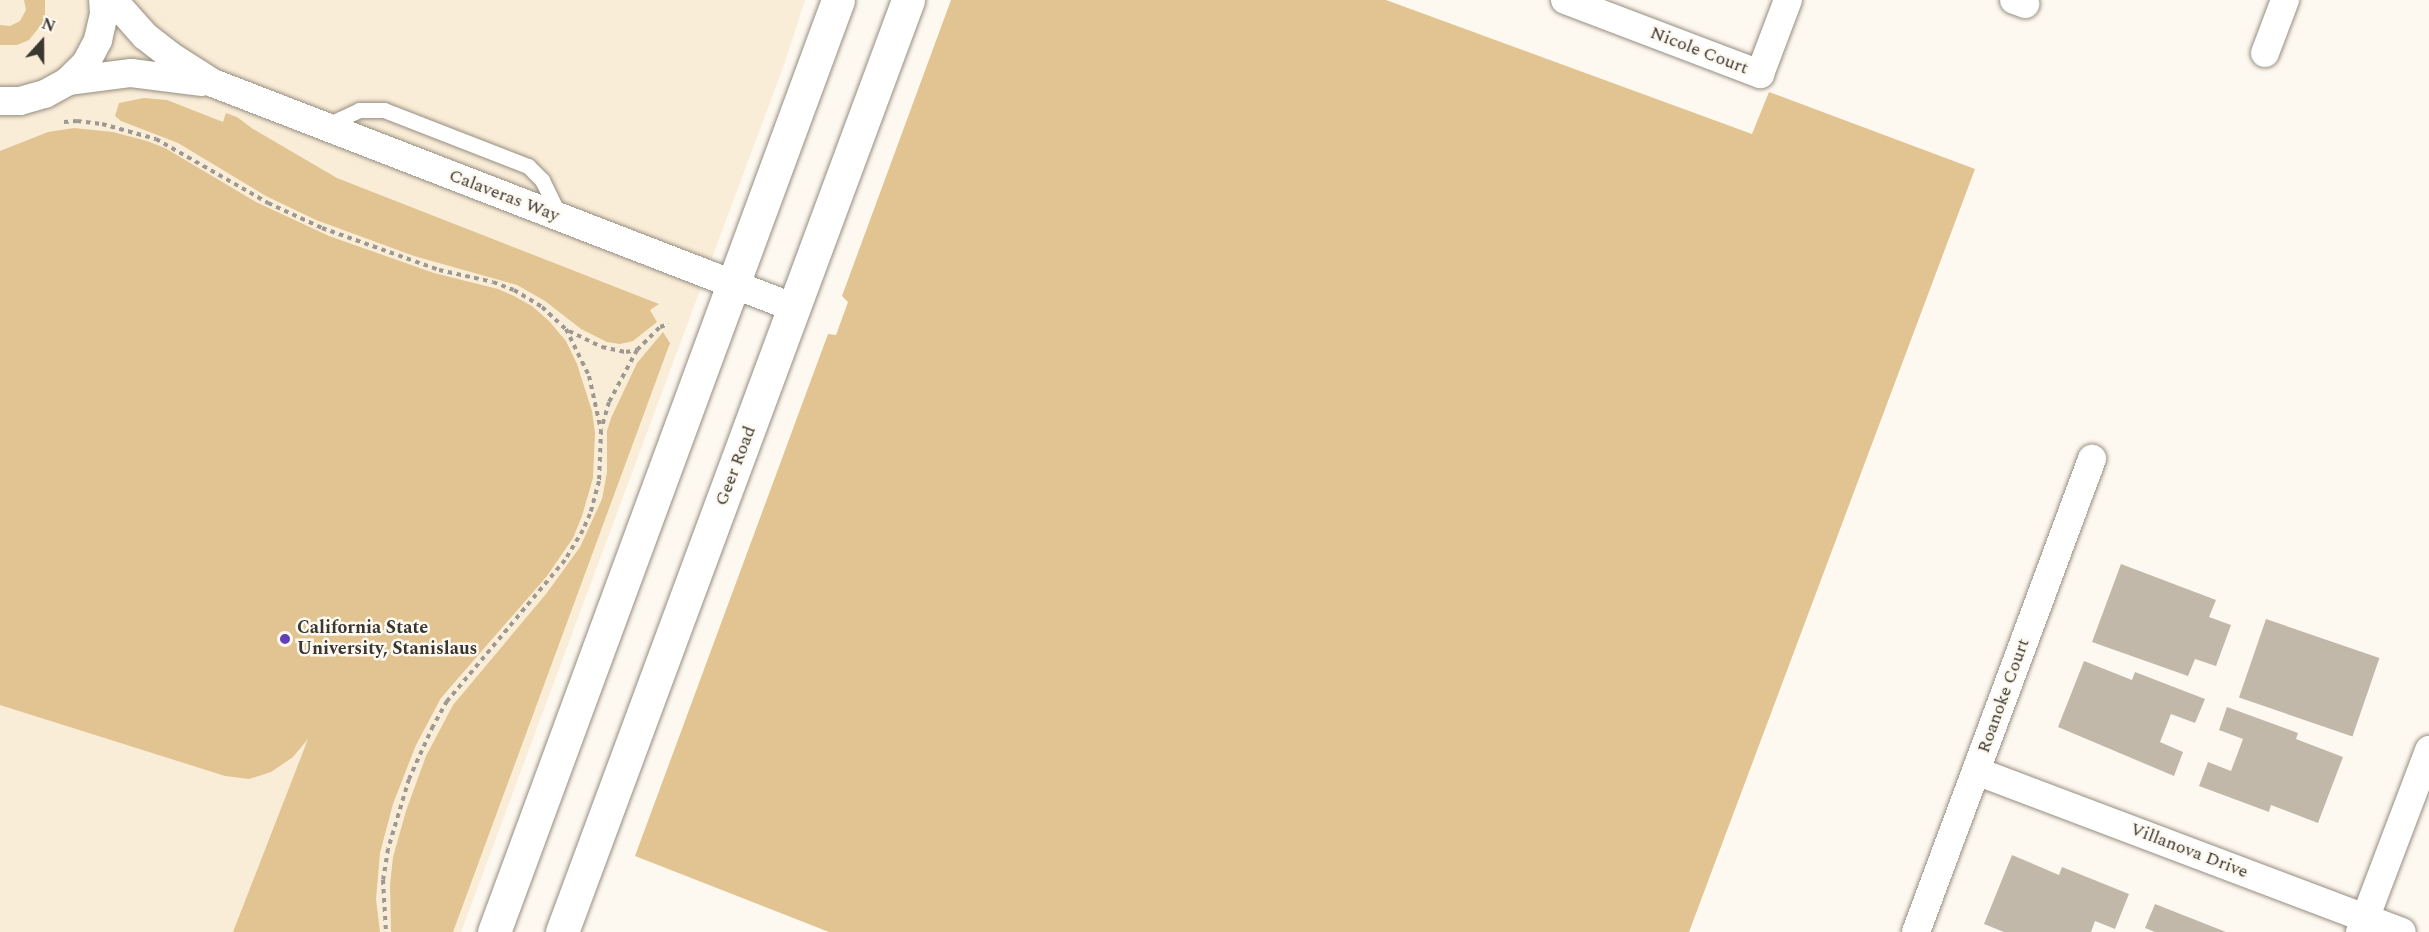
<!DOCTYPE html>
<style>
body{margin:0}
#map{position:relative;width:2429px;height:932px;overflow:hidden;background:#fef9f0;font-family:Spectral,serif}
div>[style]{position:absolute}
.built>*{inset:0;background:#faedd7}
.green>*{inset:0;background:#e1c491}
.building>*{inset:0;background:#c1b8aa;transform-origin:0 0}
.path>*{height:4px;margin-top:-2px;transform-origin:0;background:repeating-linear-gradient(90deg,#9d9992 0 4.5px,transparent 0 9px)}
.roads{filter:drop-shadow(0 0 2px #958d80) drop-shadow(0 0 2px #958d80)}
.service>*{height:15px;margin:-7.5px;padding:0 7.5px;transform-origin:7.5px;border-radius:7.5px;background:#fff}
.minor>*{height:28px;margin:-14px;padding:0 14px;transform-origin:14px;border-radius:14px;background:#fff}
.primary>*{height:33px;margin:-16.5px;padding:0 16.5px;transform-origin:16.5px;border-radius:16.5px;background:#fff}
.dots>*{width:16px;height:16px;translate:-50% -50%;box-sizing:border-box;border:3px solid #fef9f0;border-radius:50%}
span{translate:-50% -50%;white-space:nowrap;text-align:center;line-height:1.15;-webkit-text-stroke:5px #fef9f0;paint-order:stroke}
.street-label{font-size:18px;color:#3a3731}
.poi-label{font-size:18px;color:#3a3731;font-weight:700}
.left{translate:0 -50%;text-align:left}
.north{position:absolute;left:12px;top:12px;width:60px;height:60px;-webkit-text-stroke:4px #fef9f0;paint-order:stroke;rotate:21deg;font-size:16px;font-weight:700;line-height:24px;text-align:center;color:#3a3731}
.north::after{content:'';display:block;margin:auto;width:21px;height:27px;background:#3a3731;clip-path:polygon(50% 0,100% 100%,50% 72%,0 100%)}
</style>
<div id="map">
<div class="built">
<div style="clip-path:polygon(0 0,805px 0,785px 62px,461px 932px,0 932px)"></div>
</div>
<div class="green">
<div style="clip-path:polygon(24px 0,45px 0,45px 20px,29px 40px,17px 45px,0 45px,0 25px,10px 26px,20px 21px,26px 10px)"></div>
<div style="clip-path:polygon(951px 0,1386px 0,1752px 134px,1769px 92px,1975px 169px,1689px 932px,829px 932px,635px 856px,828px 334px,836px 335px,848px 302px,842px 296px)"></div>
<div style="clip-path:polygon(144px 98px,167px 100px,223px 122px,226px 113px,237px 117px,253px 129px,337px 178px,659px 304px,650px 310px,657px 322px,633px 341px,620px 344px,607px 342px,581px 329px,545px 301px,517px 285px,414px 256px,316px 220px,266px 196px,178px 143px,121px 121px,115px 116px,119px 103px)"></div>
<div style="clip-path:polygon(74px 128px,113px 132px,147px 141px,165px 148px,256px 202px,329px 236px,434px 273px,498px 289px,514px 296px,532px 306px,549px 321px,566px 341px,577px 364px,592px 411px,595px 433px,593px 478px,582px 516px,573px 538px,547px 576px,441px 698px,416px 745px,393px 804px,380px 853px,376px 899px,380px 932px,233px 932px,308px 739px,293px 757px,271px 772px,249px 779px,225px 776px,0 705px,0 151px,48px 132px)"></div>
<div style="clip-path:polygon(663px 332px,670px 343px,453px 932px,391px 932px,390px 885px,393px 857px,406px 811px,426px 756px,453px 705px,546px 594px,580px 547px,602px 499px,607px 472px,607px 431px,611px 418px,637px 363px)"></div>
</div>
<div class="building">
<div style="clip-path:polygon(2121px 564px,2216px 600px,2209px 617px,2231px 625px,2216px 666px,2195px 659px,2188px 676px,2092px 642px)"></div>
<div style="left:2266px;top:619px;width:120px;height:83px;rotate:19deg"></div>
<div style="clip-path:polygon(2084px 661px,2132px 680px,2135px 672px,2205px 699px,2195px 723px,2171px 714px,2160px 742px,2183px 752px,2174px 776px,2058px 727px)"></div>
<div style="clip-path:polygon(2227px 707px,2298px 733px,2296px 739px,2343px 757px,2318px 823px,2271px 805px,2269px 812px,2199px 786px,2208px 762px,2231px 771px,2243px 739px,2219px 730px)"></div>
<div style="clip-path:polygon(2012px 855px,2059px 875px,2062px 867px,2129px 894px,2115px 929px,2095px 921px,2091px 932px,2004px 932px,1984px 924px)"></div>
<div style="clip-path:polygon(2155px 904px,2226px 932px,2155px 932px,2145px 928px)"></div>
</div>
<div class="path">
<div style="left:64px;top:122px;width:13px;rotate:-4deg"></div>
<div style="left:77px;top:121px;width:25px;rotate:7deg"></div>
<div style="left:102px;top:124px;width:56px;rotate:15.5deg"></div>
<div style="left:156px;top:139px;width:129px;rotate:29.7deg"></div>
<div style="left:268px;top:203px;width:60px;rotate:24.8deg"></div>
<div style="left:322px;top:228px;width:124px;rotate:19.7deg"></div>
<div style="left:439px;top:270px;width:55px;rotate:12.5deg"></div>
<div style="left:493px;top:282px;width:22px;rotate:21deg"></div>
<div style="left:514px;top:290px;width:33px;rotate:31deg"></div>
<div style="left:542px;top:307px;width:33px;rotate:43deg"></div>
<div style="left:566px;top:329px;width:52px;rotate:63.9deg"></div>
<div style="left:589px;top:376px;width:55px;rotate:77.5deg"></div>
<div style="left:601px;top:430px;width:51px;rotate:92.2deg"></div>
<div style="left:599px;top:481px;width:34px;rotate:105deg"></div>
<div style="left:590px;top:514px;width:17px;rotate:114deg"></div>
<div style="left:583px;top:530px;width:35px;rotate:121deg"></div>
<div style="left:565px;top:560px;width:184px;rotate:129.9deg"></div>
<div style="left:447px;top:701px;width:29px;rotate:119deg"></div>
<div style="left:433px;top:726px;width:58px;rotate:114.4deg"></div>
<div style="left:409px;top:779px;width:73px;rotate:106.7deg"></div>
<div style="left:388px;top:849px;width:31px;rotate:99deg"></div>
<div style="left:383px;top:880px;width:52px;rotate:86.7deg"></div>
<div style="left:569px;top:331px;width:37px;rotate:26deg"></div>
<div style="left:602px;top:347px;width:25px;rotate:12deg"></div>
<div style="left:626px;top:352px;width:11px;rotate:-10deg"></div>
<div style="left:637px;top:350px;width:59px;rotate:118.3deg"></div>
<div style="left:609px;top:402px;width:25px;rotate:106deg"></div>
<div style="left:637px;top:350px;width:33px;rotate:-45deg"></div>
<div style="left:660px;top:327px;width:9px;rotate:-18deg"></div>
</div>
<div class="roads">
<div class="service">
<div style="left:325px;top:126px;width:38px;rotate:-25deg"></div>
<div style="left:359px;top:110px;width:25px"></div>
<div style="left:384px;top:110px;width:155px;rotate:21.3deg"></div>
<div style="left:528px;top:166px;width:20px;rotate:45deg"></div>
<div style="left:542px;top:180px;width:39px;rotate:64deg"></div>
</div>
<div class="minor">
<div style="left:113px;top:0;width:48px;rotate:48.4deg"></div>
<div style="left:145px;top:36px;width:31px;rotate:38deg"></div>
<div style="left:169px;top:55px;width:52px;rotate:32.5deg"></div>
<div style="left:213px;top:83px;width:624px;rotate:21.14deg"></div>
<div style="left:1565px;top:0;width:209px;rotate:20.8deg"></div>
<div style="left:1760px;top:74px;width:79px;rotate:-69.3deg"></div>
<div style="left:2014px;top:0;width:12px;rotate:20deg"></div>
<div style="left:2265px;top:53px;width:57px;rotate:-69.3deg"></div>
<div style="left:68px;top:81px;width:64px;rotate:-7.2deg"></div>
<div style="left:131px;top:73px;width:72px;rotate:7.2deg"></div>
<div style="left:0;top:101px;width:20px"></div>
<div style="left:20px;top:101px;width:26px;rotate:-16deg"></div>
<div style="left:45px;top:94px;width:26px;rotate:-29deg"></div>
<div style="left:68px;top:81px;width:25px;rotate:-45deg"></div>
<div style="left:86px;top:63px;width:26px;rotate:-62deg"></div>
<div style="left:98px;top:40px;width:28px;rotate:-77deg"></div>
<div style="left:104px;top:13px;width:13px;rotate:-94deg"></div>
<div style="left:1976px;top:771px;width:455px;rotate:20.7deg"></div>
<div style="left:1916px;top:932px;width:505px;rotate:-69.59deg"></div>
<div style="left:2360px;top:932px;width:195px;rotate:-69.2deg"></div>
</div>
<div class="primary">
<div style="left:494px;top:932px;width:993px;rotate:-69.74deg"></div>
<div style="left:562px;top:932px;width:994px;rotate:-69.63deg"></div>
</div>
</div>
<div class="dots">
<div style="left:285px;top:639px;background:#623fb7"></div>
</div>
<div class="street-label">
<span style="left:1699px;top:51px;rotate:21deg">Nicole Court</span>
<span style="left:504px;top:196px;rotate:21deg">Calaveras Way</span>
<span style="left:736px;top:466px;rotate:-69deg">Geer Road</span>
<span style="left:2004px;top:696px;rotate:-70deg">Roanoke Court</span>
<span style="left:2189px;top:851px;rotate:21deg">Villanova Drive</span>
</div>
<div class="poi-label">
<span class="left" style="left:297px;top:639px">California State<br>University, Stanislaus</span>
</div>
<div class="north">N</div>
</div>
